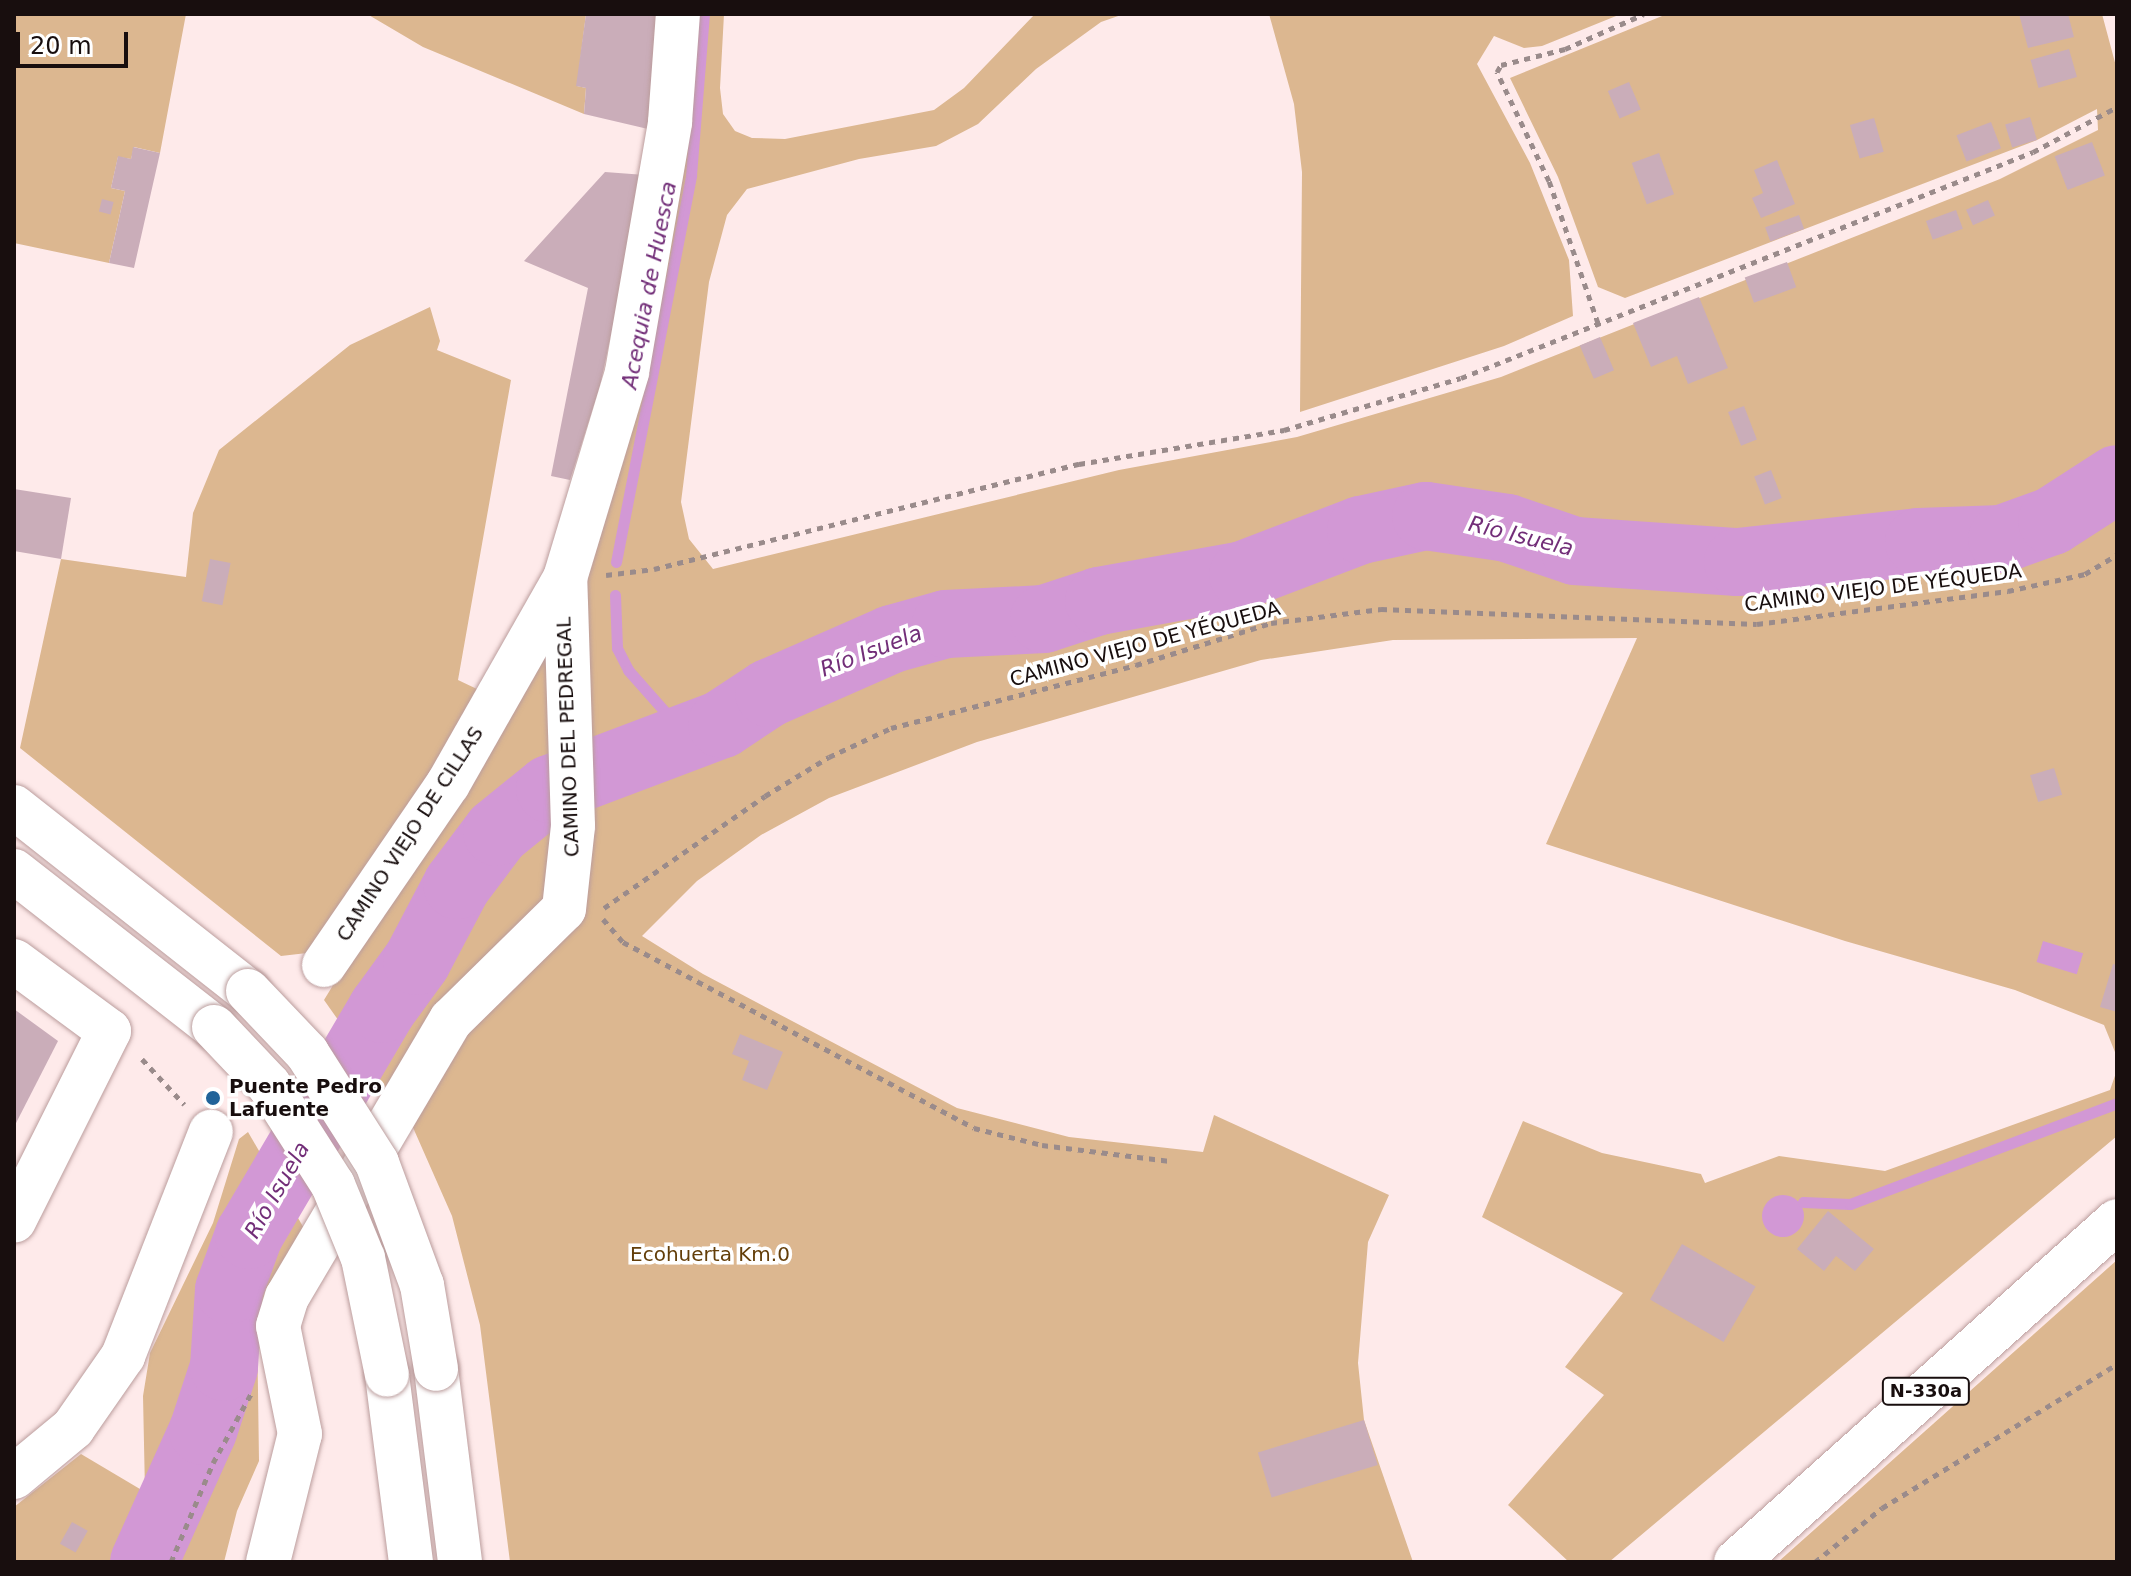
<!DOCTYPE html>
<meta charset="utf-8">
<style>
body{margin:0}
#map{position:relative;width:2131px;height:1576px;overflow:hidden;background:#feeaea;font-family:"DejaVu Sans",sans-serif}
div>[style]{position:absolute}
.green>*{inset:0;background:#dcb790}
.water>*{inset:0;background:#d298d5;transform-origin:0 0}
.round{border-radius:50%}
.stream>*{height:11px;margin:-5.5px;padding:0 5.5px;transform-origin:5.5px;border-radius:5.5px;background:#d298d5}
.river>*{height:68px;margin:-34px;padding:0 34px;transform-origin:34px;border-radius:34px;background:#d298d5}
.building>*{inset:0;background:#caadb9;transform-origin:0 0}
.path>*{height:5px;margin-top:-2.5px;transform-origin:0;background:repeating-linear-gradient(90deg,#9a8b8b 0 6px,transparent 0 12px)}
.roads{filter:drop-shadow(0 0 2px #bb9d9d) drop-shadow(0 0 2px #bb9d9d)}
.minor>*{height:44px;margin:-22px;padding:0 22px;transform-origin:22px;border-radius:22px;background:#fff}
.major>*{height:44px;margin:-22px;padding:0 22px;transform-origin:22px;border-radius:22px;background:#fff}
.highway>*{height:44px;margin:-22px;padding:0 22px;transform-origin:22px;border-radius:22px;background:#fff}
.bridges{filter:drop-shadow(0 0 2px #bb9d9d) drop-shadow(0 0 2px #bb9d9d)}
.major-bridge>*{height:44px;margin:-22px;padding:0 22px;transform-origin:22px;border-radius:22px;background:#fff}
.dots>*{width:22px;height:22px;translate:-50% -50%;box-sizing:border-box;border:4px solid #fff;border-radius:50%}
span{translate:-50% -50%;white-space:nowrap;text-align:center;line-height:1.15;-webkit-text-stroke:7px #fff;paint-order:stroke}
.shield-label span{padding:2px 6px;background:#fff;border:2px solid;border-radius:6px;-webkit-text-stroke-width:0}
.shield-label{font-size:18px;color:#180e0e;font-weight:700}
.street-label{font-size:20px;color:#180e0e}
.poi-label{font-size:20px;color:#180e0e;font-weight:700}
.left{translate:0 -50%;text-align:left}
.park-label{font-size:20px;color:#633e09}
.water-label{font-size:22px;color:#722e78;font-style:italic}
.frame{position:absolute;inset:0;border:16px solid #180e0e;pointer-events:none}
.scale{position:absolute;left:16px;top:32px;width:112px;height:36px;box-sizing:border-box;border:4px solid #180e0e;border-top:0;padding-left:10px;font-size:24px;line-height:28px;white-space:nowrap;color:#180e0e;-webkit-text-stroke:6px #fff;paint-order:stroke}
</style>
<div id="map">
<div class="green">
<div style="clip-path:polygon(14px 14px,186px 14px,160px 153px,134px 147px,131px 159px,118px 157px,111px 188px,125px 191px,109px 263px,14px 243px)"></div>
<div style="clip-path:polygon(367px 14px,586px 14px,577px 86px,586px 88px,584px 114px,423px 47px)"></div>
<div style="clip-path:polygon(691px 14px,724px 14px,720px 88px,723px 114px,735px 131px,752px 138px,785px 139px,934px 110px,964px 88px,1035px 14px,1124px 14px,1101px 22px,1036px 69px,978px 124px,936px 146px,859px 159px,747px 189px,727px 215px,709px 282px,681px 502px,689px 539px,713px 569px,1119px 470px,1297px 437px,1501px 377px,2000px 179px,2098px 130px,2097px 109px,2037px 140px,1625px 298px,1598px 287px,1558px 177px,1510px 78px,1667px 14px,2102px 14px,2117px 70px,2117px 1057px,2104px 1025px,2015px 990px,1845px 941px,1546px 844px,1637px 638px,1393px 640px,1261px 660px,977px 742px,829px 798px,761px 835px,697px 881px,642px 936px,703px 974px,957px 1108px,1069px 1137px,1203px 1152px,1214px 1115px,1389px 1195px,1368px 1242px,1358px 1363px,1364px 1420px,1413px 1562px,510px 1562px,480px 1325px,452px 1216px,411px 1123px,324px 1000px,543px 640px)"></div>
<div style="clip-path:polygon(1269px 14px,1621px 14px,1542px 46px,1524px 48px,1494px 36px,1477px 64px,1530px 163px,1569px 260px,1573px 316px,1504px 346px,1300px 412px,1302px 172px,1294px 104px)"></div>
<div style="clip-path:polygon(430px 307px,440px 341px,437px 350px,511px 380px,458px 680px,479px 690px,399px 838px,307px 953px,281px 956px,20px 748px,61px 559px,186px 577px,193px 513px,219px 450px,350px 345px)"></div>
<div style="clip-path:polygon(2117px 1070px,2117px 1136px,1609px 1562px,1569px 1562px,1508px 1505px,1604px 1395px,1565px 1367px,1623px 1293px,1482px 1217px,1523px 1121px,1602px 1153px,1701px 1174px,1705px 1183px,1779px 1156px,1885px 1171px,2110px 1090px)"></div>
<div style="clip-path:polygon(248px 1132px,305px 1230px,265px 1292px,257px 1321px,259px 1461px,237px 1511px,224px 1562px,14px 1562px,14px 1507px,81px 1454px,145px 1492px,143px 1396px,150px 1353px,213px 1223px,239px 1139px)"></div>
<div style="clip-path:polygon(2117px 1260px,2117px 1562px,1778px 1562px,1933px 1424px)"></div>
</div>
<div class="water">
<div style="left:2043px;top:941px;width:42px;height:22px;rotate:17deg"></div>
<div class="round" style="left:1762px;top:1195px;width:42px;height:42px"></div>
</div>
<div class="stream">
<div style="left:616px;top:562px;width:394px;rotate:-79deg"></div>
<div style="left:691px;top:175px;width:162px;rotate:-85.4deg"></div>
<div style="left:615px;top:595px;width:53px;rotate:87.8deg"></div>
<div style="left:617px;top:648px;width:25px;rotate:63deg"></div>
<div style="left:628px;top:670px;width:92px;rotate:48.5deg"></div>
<div style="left:1803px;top:1202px;width:47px;rotate:2.4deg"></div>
<div style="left:1850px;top:1204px;width:285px;rotate:-20.7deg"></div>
</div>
<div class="river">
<div style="left:144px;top:1562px;width:144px;rotate:-65.8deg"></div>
<div style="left:203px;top:1431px;width:67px;rotate:-71.8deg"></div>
<div style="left:224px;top:1367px;width:77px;rotate:-86.3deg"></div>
<div style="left:229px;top:1290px;width:59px;rotate:-70deg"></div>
<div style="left:249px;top:1235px;width:262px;rotate:-59.5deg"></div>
<div style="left:382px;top:1009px;width:59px;rotate:-53.9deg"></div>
<div style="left:417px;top:961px;width:86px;rotate:-62.2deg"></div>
<div style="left:457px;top:885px;width:66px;rotate:-53deg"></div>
<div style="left:497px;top:832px;width:68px;rotate:-39.1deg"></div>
<div style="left:550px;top:789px;width:184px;rotate:-20.7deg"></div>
<div style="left:722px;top:724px;width:56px;rotate:-33.4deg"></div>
<div style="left:769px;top:693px;width:134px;rotate:-23.7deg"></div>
<div style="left:892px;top:639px;width:56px;rotate:-15.5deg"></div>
<div style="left:946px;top:624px;width:98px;rotate:-2.9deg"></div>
<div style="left:1044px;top:619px;width:58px;rotate:-18.1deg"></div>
<div style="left:1099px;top:601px;width:146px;rotate:-10.2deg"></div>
<div style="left:1243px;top:575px;width:126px;rotate:-20.9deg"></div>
<div style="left:1361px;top:530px;width:66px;rotate:-12.2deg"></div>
<div style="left:1426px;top:516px;width:82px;rotate:8.4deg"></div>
<div style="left:1507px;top:528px;width:72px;rotate:18.7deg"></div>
<div style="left:1575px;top:551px;width:163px;rotate:3.9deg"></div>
<div style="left:1738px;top:562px;width:182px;rotate:-6.3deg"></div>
<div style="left:1919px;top:542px;width:83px;rotate:-2.1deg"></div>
<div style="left:2002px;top:539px;width:53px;rotate:-19.8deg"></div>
<div style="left:2052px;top:521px;width:77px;rotate:-32.9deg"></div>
</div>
<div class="building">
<div style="clip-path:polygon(586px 14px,656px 14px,648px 129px,584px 114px,586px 88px,576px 86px)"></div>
<div style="clip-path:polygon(2019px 14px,2068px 14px,2074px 37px,2028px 48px)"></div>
<div style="left:2069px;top:49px;width:29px;height:40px;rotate:74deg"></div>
<div style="left:1629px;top:82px;width:30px;height:23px;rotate:67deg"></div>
<div style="left:2030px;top:117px;width:24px;height:26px;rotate:73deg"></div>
<div style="left:1874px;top:118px;width:35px;height:25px;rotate:74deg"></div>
<div style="left:1991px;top:122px;width:28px;height:37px;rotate:69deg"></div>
<div style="left:2092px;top:142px;width:36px;height:40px;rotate:69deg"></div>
<div style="clip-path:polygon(133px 147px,160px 153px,134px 268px,109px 263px,125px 191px,111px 188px,118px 156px,131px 159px)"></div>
<div style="left:1659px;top:153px;width:44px;height:29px;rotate:70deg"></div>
<div style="clip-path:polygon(1777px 160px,1795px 204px,1761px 218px,1752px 198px,1763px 193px,1754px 170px)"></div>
<div style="clip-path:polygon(605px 172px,645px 175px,600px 386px,570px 480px,551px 476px,588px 288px,524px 261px)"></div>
<div style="left:102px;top:199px;width:12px;height:13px;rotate:14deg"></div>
<div style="left:1988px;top:200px;width:17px;height:24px;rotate:66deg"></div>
<div style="left:1956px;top:210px;width:20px;height:32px;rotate:70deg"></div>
<div style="left:1799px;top:215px;width:15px;height:36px;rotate:70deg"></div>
<div style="left:1787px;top:262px;width:27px;height:45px;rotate:70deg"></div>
<div style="clip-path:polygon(1699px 297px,1728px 368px,1688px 384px,1677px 356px,1651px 367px,1633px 323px)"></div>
<div style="left:1600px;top:337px;width:36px;height:22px;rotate:67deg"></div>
<div style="left:1744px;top:406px;width:36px;height:17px;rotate:69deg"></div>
<div style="left:1771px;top:470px;width:30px;height:18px;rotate:69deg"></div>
<div style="clip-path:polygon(14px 489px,71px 498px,61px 559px,14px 551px)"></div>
<div style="left:210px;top:559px;width:21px;height:43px;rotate:11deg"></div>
<div style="left:2054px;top:768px;width:28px;height:25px;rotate:73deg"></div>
<div style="clip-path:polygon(2113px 964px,2117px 965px,2117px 1012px,2100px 1007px)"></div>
<div style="clip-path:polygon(14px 1009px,58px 1041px,14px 1127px)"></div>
<div style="clip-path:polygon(740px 1034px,783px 1052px,767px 1090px,742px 1080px,749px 1061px,732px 1054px)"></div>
<div style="clip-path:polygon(1828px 1211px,1874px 1249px,1855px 1271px,1836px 1256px,1824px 1271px,1797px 1249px)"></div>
<div style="left:1682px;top:1244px;width:85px;height:64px;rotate:30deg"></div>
<div style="left:1364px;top:1420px;width:47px;height:111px;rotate:73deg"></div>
<div style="left:72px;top:1522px;width:18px;height:25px;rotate:29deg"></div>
</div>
<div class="path">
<div style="left:1598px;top:323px;width:150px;rotate:-109deg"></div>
<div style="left:1549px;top:181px;width:121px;rotate:-115.5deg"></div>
<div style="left:1497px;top:72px;width:8px;rotate:-60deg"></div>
<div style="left:1501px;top:65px;width:66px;rotate:-14deg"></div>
<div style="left:1565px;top:49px;width:86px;rotate:-23.9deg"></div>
<div style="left:606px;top:575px;width:48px;rotate:-7.1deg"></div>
<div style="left:654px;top:569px;width:438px;rotate:-13.9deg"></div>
<div style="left:1079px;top:464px;width:208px;rotate:-9.4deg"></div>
<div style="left:1284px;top:430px;width:184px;rotate:-16.4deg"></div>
<div style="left:1461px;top:378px;width:615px;rotate:-21.56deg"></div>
<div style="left:2033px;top:152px;width:95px;rotate:-28.2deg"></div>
<div style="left:604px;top:908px;width:196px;rotate:-34.8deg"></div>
<div style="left:765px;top:796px;width:75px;rotate:-31.4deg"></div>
<div style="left:829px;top:757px;width:68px;rotate:-25.1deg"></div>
<div style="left:891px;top:728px;width:253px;rotate:-14.4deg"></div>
<div style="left:1136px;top:665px;width:141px;rotate:-17.3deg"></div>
<div style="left:1271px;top:623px;width:111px;rotate:-7.3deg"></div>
<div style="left:1381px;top:609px;width:376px;rotate:2.3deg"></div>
<div style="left:1757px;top:624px;width:253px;rotate:-7.5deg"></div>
<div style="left:2008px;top:591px;width:79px;rotate:-12.4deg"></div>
<div style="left:2085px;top:574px;width:37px;rotate:-31deg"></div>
<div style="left:603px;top:919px;width:30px;rotate:49deg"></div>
<div style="left:623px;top:942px;width:397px;rotate:27.9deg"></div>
<div style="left:974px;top:1128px;width:70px;rotate:14deg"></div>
<div style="left:1042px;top:1145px;width:129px;rotate:7.1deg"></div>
<div style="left:142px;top:1059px;width:62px;rotate:47deg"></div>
<div style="left:171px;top:1562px;width:108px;rotate:-67deg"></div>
<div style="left:213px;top:1463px;width:79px;rotate:-61.2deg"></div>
<div style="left:1815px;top:1562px;width:86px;rotate:-38.9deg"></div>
<div style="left:1882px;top:1508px;width:276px;rotate:-31.5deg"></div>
</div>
<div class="roads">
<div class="minor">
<div style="left:14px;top:961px;width:118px;rotate:36.4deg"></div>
<div style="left:109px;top:1031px;width:212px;rotate:116.6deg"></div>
<div style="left:324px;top:965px;width:219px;rotate:-55.6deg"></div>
<div style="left:448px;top:784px;width:237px;rotate:-60.4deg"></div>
<div style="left:565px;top:578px;width:215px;rotate:-73.2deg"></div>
<div style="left:627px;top:372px;width:254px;rotate:-80.2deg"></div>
<div style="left:670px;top:122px;width:108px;rotate:-85.8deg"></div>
<div style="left:14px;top:1477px;width:77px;rotate:-39.7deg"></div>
<div style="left:73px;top:1428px;width:88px;rotate:-55.2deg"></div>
<div style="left:123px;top:1356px;width:241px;rotate:-68.6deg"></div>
<div style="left:268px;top:1562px;width:132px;rotate:-76deg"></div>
<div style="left:300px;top:1434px;width:110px;rotate:-101.5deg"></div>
<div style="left:278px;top:1326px;width:30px;rotate:-73deg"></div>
<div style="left:287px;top:1297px;width:322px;rotate:-59.4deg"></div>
<div style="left:451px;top:1020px;width:158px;rotate:-44.5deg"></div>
<div style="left:564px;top:909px;width:83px;rotate:-83.8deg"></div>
<div style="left:573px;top:826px;width:248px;rotate:-91.8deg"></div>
</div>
<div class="major">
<div style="left:14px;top:807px;width:298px;rotate:38.2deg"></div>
<div style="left:14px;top:871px;width:254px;rotate:38deg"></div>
<div style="left:436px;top:1369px;width:194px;rotate:82.9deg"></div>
<div style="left:387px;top:1375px;width:189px;rotate:82.7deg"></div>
</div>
<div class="highway">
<div style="left:1736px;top:1562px;width:511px;rotate:-41.83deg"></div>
</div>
</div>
<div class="bridges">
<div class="major-bridge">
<div style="left:248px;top:991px;width:86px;rotate:46.4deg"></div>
<div style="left:307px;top:1053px;width:130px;rotate:57.5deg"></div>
<div style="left:377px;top:1163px;width:130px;rotate:69.8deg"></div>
<div style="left:422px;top:1285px;width:85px;rotate:80.5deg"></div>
<div style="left:214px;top:1027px;width:80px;rotate:46.5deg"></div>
<div style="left:269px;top:1085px;width:119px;rotate:57.4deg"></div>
<div style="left:333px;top:1185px;width:79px;rotate:67.7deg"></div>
<div style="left:363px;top:1258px;width:119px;rotate:78.4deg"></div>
</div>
</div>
<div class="dots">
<div style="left:213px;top:1098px;background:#216399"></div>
</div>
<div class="shield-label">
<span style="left:1926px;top:1391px">N-330a</span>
</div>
<div class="street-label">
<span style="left:1883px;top:588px;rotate:-7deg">CAMINO VIEJO DE YÉQUEDA</span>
<span style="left:1145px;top:644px;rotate:-15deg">CAMINO VIEJO DE YÉQUEDA</span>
<span style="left:568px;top:737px;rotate:-92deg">CAMINO DEL PEDREGAL</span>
<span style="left:410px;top:834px;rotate:-57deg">CAMINO VIEJO DE CILLAS</span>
</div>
<div class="poi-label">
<span class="left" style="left:229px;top:1098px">Puente Pedro<br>Lafuente</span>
</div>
<div class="park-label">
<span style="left:710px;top:1254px">Ecohuerta Km.0</span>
</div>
<div class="water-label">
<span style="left:649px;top:285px;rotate:-79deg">Acequia de Huesca</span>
<span style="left:1521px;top:536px;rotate:14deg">Río Isuela</span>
<span style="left:871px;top:651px;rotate:-21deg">Río Isuela</span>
<span style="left:277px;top:1190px;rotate:-60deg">Río Isuela</span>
</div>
<div class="frame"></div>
<div class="scale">20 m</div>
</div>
